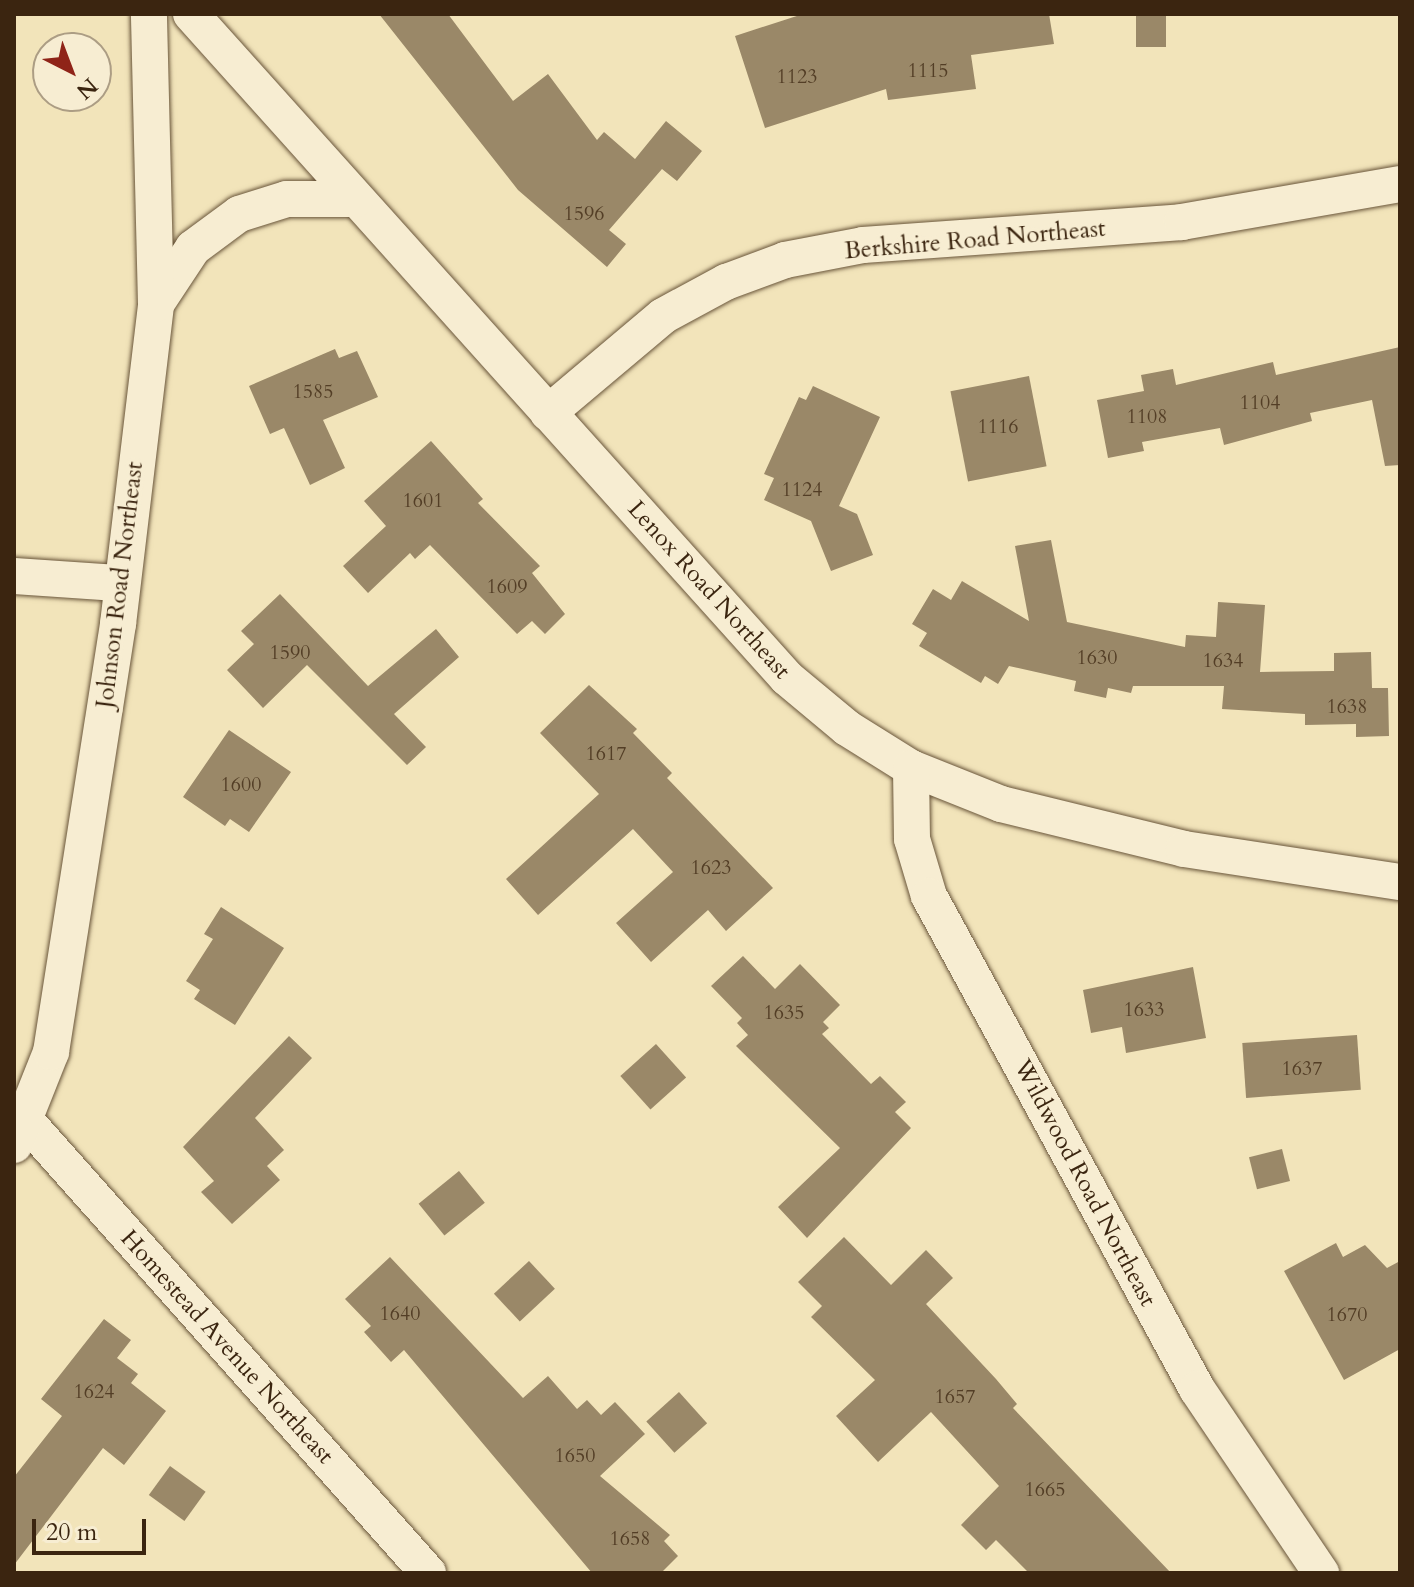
<!DOCTYPE html>
<style>
body{margin:0}
#map{position:relative;width:1414px;height:1587px;overflow:hidden;background:#f2e4ba;font-family:Cardo,serif}
div>[style]{position:absolute}
.building>*{inset:0;background:#9a8868;transform-origin:0 0}
.roads{filter:drop-shadow(0 0 2px #69553a) drop-shadow(0 0 2px #69553a)}
.minor>*{height:36px;margin:-18px;padding:0 18px;transform-origin:18px;border-radius:18px;background:#f7edd2}
span{translate:-50% -50%;white-space:nowrap;text-align:center;line-height:1.15;-webkit-text-stroke:7px #f7edd2;paint-order:stroke}
.number-label{font-size:20px;color:#533e26}
.number-label span{-webkit-text-stroke-width:0}
.street-label{font-size:24px;color:#3b2510}
.frame{position:absolute;inset:0;border:16px solid #3b2510;pointer-events:none}
.north{position:absolute;left:32px;top:32px;width:80px;height:80px;box-sizing:border-box;background:#f7edd2;border:2px solid #ac9d84;border-radius:50%;rotate:138deg;font-size:22px;font-weight:700;line-height:32px;text-align:center;color:#3b2510}
.north::after{content:'';display:block;margin:auto;width:28px;height:36px;background:#8f2418;clip-path:polygon(50% 0,100% 100%,50% 72%,0 100%)}
.scale{position:absolute;left:32px;top:1519px;width:114px;height:36px;box-sizing:border-box;border:4px solid #3b2510;border-top:0;padding-left:10px;font-size:24px;line-height:28px;white-space:nowrap;color:#3b2510;-webkit-text-stroke:6px #f7edd2;paint-order:stroke}
</style>
<div id="map">
<div class="building">
<div style="clip-path:polygon(379px 14px,448px 14px,513px 101px,548px 74px,597px 140px,604px 132px,635px 159px,666px 121px,702px 151px,677px 181px,662px 169px,609px 230px,626px 244px,607px 267px,518px 190px)"></div>
<div style="clip-path:polygon(803px 14px,1049px 14px,1054px 44px,971px 55px,976px 89px,888px 100px,886px 89px,765px 128px,735px 36px)"></div>
<div style="left:1136px;top:14px;width:30px;height:33px"></div>
<div style="clip-path:polygon(1400px 347px,1400px 465px,1385px 466px,1372px 400px,1310px 413px,1312px 421px,1224px 445px,1220px 428px,1142px 442px,1144px 451px,1108px 458px,1097px 400px,1144px 391px,1141px 375px,1173px 369px,1176px 385px,1273px 362px,1276px 375px)"></div>
<div style="clip-path:polygon(335px 349px,339px 358px,357px 351px,378px 397px,323px 420px,345px 468px,310px 485px,284px 428px,270px 434px,249px 386px)"></div>
<div style="left:1029px;top:376px;width:92px;height:80px;rotate:79deg"></div>
<div style="clip-path:polygon(813px 386px,880px 417px,839px 506px,857px 514px,873px 555px,831px 571px,811px 521px,764px 500px,774px 478px,764px 474px,799px 397px,806px 400px)"></div>
<div style="clip-path:polygon(431px 441px,483px 499px,478px 503px,540px 566px,532px 573px,565px 614px,545px 634px,532px 621px,517px 634px,430px 545px,415px 559px,410px 553px,368px 593px,343px 566px,386px 526px,364px 501px)"></div>
<div style="clip-path:polygon(1051px 540px,1067px 622px,1185px 647px,1186px 635px,1216px 637px,1218px 602px,1265px 605px,1260px 672px,1334px 671px,1334px 653px,1371px 652px,1372px 688px,1388px 688px,1389px 736px,1356px 737px,1356px 724px,1305px 725px,1305px 714px,1222px 709px,1224px 686px,1133px 686px,1131px 693px,1108px 688px,1106px 698px,1074px 691px,1076px 681px,1009px 666px,998px 684px,985px 676px,981px 683px,919px 646px,927px 633px,912px 624px,933px 589px,951px 600px,962px 581px,1029px 621px,1015px 546px)"></div>
<div style="clip-path:polygon(280px 594px,368px 686px,436px 629px,459px 657px,394px 714px,426px 747px,407px 765px,307px 665px,263px 708px,227px 670px,254px 644px,241px 631px)"></div>
<div style="clip-path:polygon(589px 685px,637px 729px,633px 733px,672px 773px,667px 778px,773px 888px,726px 931px,708px 910px,651px 962px,616px 923px,673px 872px,633px 829px,538px 915px,506px 879px,599px 794px,540px 733px)"></div>
<div style="clip-path:polygon(229px 730px,291px 772px,249px 832px,230px 819px,225px 826px,183px 797px)"></div>
<div style="clip-path:polygon(221px 907px,284px 948px,235px 1025px,194px 999px,200px 990px,186px 981px,213px 939px,204px 934px)"></div>
<div style="clip-path:polygon(743px 956px,775px 989px,800px 964px,840px 1005px,823px 1022px,829px 1028px,822px 1034px,871px 1084px,880px 1076px,906px 1102px,895px 1112px,911px 1128px,807px 1238px,778px 1207px,840px 1148px,736px 1046px,748px 1035px,737px 1023px,742px 1018px,711px 986px)"></div>
<div style="clip-path:polygon(1193px 967px,1206px 1038px,1126px 1053px,1122px 1027px,1091px 1033px,1083px 990px)"></div>
<div style="left:1357px;top:1035px;width:55px;height:115px;rotate:86deg"></div>
<div style="clip-path:polygon(289px 1036px,312px 1058px,255px 1118px,284px 1150px,267px 1166px,280px 1180px,232px 1224px,201px 1192px,214px 1181px,183px 1147px)"></div>
<div style="left:656px;top:1044px;width:45px;height:48px;rotate:48deg"></div>
<div style="left:1282px;top:1149px;width:33px;height:34px;rotate:76deg"></div>
<div style="left:459px;top:1171px;width:41px;height:52px;rotate:51deg"></div>
<div style="clip-path:polygon(844px 1237px,891px 1285px,926px 1250px,953px 1278px,926px 1304px,996px 1379px,1017px 1404px,1013px 1408px,1171px 1573px,1029px 1573px,996px 1540px,986px 1550px,961px 1525px,999px 1486px,931px 1412px,878px 1462px,836px 1416px,875px 1380px,811px 1317px,822px 1306px,798px 1282px)"></div>
<div style="clip-path:polygon(1336px 1243px,1343px 1257px,1365px 1245px,1387px 1268px,1400px 1261px,1400px 1349px,1344px 1380px,1284px 1271px)"></div>
<div style="clip-path:polygon(390px 1257px,523px 1398px,548px 1376px,577px 1409px,587px 1400px,601px 1415px,615px 1402px,645px 1434px,600px 1476px,670px 1535px,664px 1541px,678px 1556px,661px 1573px,592px 1573px,404px 1350px,391px 1362px,364px 1332px,371px 1326px,345px 1299px)"></div>
<div style="left:529px;top:1261px;width:38px;height:48px;rotate:47deg"></div>
<div style="clip-path:polygon(104px 1319px,131px 1340px,117px 1358px,138px 1374px,131px 1383px,166px 1411px,124px 1465px,103px 1448px,14px 1565px,14px 1477px,62px 1416px,41px 1399px)"></div>
<div style="left:679px;top:1392px;width:42px;height:44px;rotate:48deg"></div>
<div style="left:170px;top:1466px;width:44px;height:36px;rotate:36deg"></div>
</div>
<div class="roads">
<div class="minor">
<div style="left:191px;top:14px;width:892px;rotate:48.09deg"></div>
<div style="left:787px;top:678px;width:78px;rotate:39.8deg"></div>
<div style="left:847px;top:728px;width:75px;rotate:32deg"></div>
<div style="left:911px;top:768px;width:97px;rotate:21.8deg"></div>
<div style="left:1001px;top:804px;width:188px;rotate:13.8deg"></div>
<div style="left:1184px;top:849px;width:219px;rotate:8.7deg"></div>
<div style="left:156px;top:304px;width:67px;rotate:-56.5deg"></div>
<div style="left:193px;top:248px;width:57px;rotate:-36.5deg"></div>
<div style="left:239px;top:214px;width:50px;rotate:-17.4deg"></div>
<div style="left:287px;top:199px;width:69px"></div>
<div style="left:548px;top:413px;width:150px;rotate:-40.1deg"></div>
<div style="left:663px;top:316px;width:72px;rotate:-28.4deg"></div>
<div style="left:726px;top:282px;width:63px;rotate:-20.4deg"></div>
<div style="left:785px;top:260px;width:79px;rotate:-10.9deg"></div>
<div style="left:863px;top:245px;width:320px;rotate:-4.1deg"></div>
<div style="left:1182px;top:222px;width:221px;rotate:-9.9deg"></div>
<div style="left:14px;top:576px;width:104px;rotate:3.9deg"></div>
<div style="left:911px;top:768px;width:71px;rotate:89.2deg"></div>
<div style="left:912px;top:839px;width:59px;rotate:73.4deg"></div>
<div style="left:929px;top:896px;width:561px;rotate:61.47deg"></div>
<div style="left:1197px;top:1389px;width:222px;rotate:56deg"></div>
<div style="left:26px;top:1121px;width:605px;rotate:48.35deg"></div>
<div style="left:14px;top:1145px;width:100px;rotate:-68.3deg"></div>
<div style="left:51px;top:1052px;width:433px;rotate:-81.1deg"></div>
<div style="left:118px;top:624px;width:322px;rotate:-83.2deg"></div>
<div style="left:156px;top:304px;width:290px;rotate:-91.4deg"></div>
</div>
</div>
<div class="number-label">
<span style="left:928px;top:70px">1115</span>
<span style="left:797px;top:76px">1123</span>
<span style="left:584px;top:213px">1596</span>
<span style="left:313px;top:391px">1585</span>
<span style="left:1260px;top:402px">1104</span>
<span style="left:1147px;top:416px">1108</span>
<span style="left:998px;top:426px">1116</span>
<span style="left:802px;top:489px">1124</span>
<span style="left:423px;top:500px">1601</span>
<span style="left:507px;top:586px">1609</span>
<span style="left:290px;top:652px">1590</span>
<span style="left:1097px;top:657px">1630</span>
<span style="left:1223px;top:660px">1634</span>
<span style="left:1347px;top:706px">1638</span>
<span style="left:606px;top:753px">1617</span>
<span style="left:241px;top:784px">1600</span>
<span style="left:711px;top:867px">1623</span>
<span style="left:1144px;top:1009px">1633</span>
<span style="left:784px;top:1012px">1635</span>
<span style="left:1302px;top:1068px">1637</span>
<span style="left:400px;top:1313px">1640</span>
<span style="left:1347px;top:1314px">1670</span>
<span style="left:94px;top:1391px">1624</span>
<span style="left:955px;top:1396px">1657</span>
<span style="left:575px;top:1455px">1650</span>
<span style="left:1045px;top:1489px">1665</span>
<span style="left:630px;top:1538px">1658</span>
</div>
<div class="street-label">
<span style="left:975px;top:240px;rotate:-5deg">Berkshire Road Northeast</span>
<span style="left:120px;top:585px;rotate:-83deg">Johnson Road Northeast</span>
<span style="left:709px;top:590px;rotate:48deg">Lenox Road Northeast</span>
<span style="left:1085px;top:1183px;rotate:62deg">Wildwood Road Northeast</span>
<span style="left:227px;top:1347px;rotate:48deg">Homestead Avenue Northeast</span>
</div>
<div class="frame"></div>
<div class="north">N</div>
<div class="scale">20 m</div>
</div>
